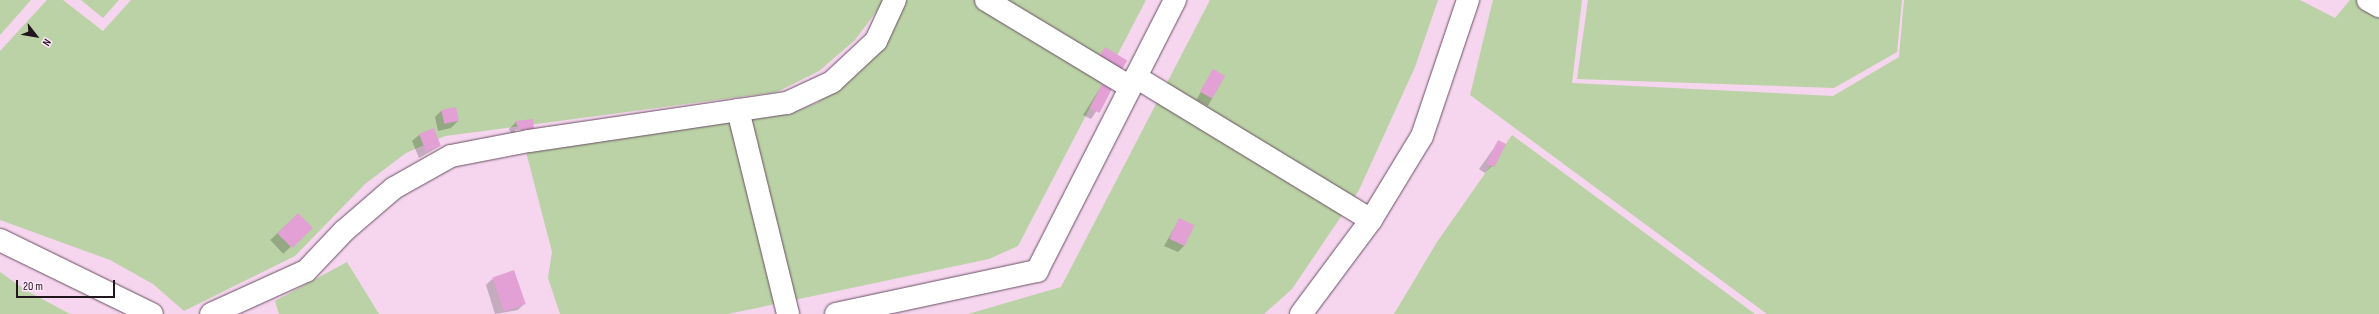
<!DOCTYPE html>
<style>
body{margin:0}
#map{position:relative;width:2379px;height:314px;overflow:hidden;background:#f5d6ee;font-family:"Sofia Sans Condensed",sans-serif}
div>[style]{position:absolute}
.green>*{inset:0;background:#bad2a5}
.shadow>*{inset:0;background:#0003;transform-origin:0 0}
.building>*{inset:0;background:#e2a0d5;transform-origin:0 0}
.roads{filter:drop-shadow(0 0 1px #694f63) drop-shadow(0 0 1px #694f63)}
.minor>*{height:22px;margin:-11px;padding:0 11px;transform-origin:11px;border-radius:11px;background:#fff}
span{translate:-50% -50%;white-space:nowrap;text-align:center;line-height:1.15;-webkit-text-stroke:3px #ffe6f9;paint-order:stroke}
.north{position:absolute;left:16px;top:16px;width:40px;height:40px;-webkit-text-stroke:3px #ffe6f9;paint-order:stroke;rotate:121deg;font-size:11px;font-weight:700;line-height:16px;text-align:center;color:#21161e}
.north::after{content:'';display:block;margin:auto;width:14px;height:18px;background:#21161e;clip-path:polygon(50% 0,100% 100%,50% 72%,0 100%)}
.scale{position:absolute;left:16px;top:280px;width:99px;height:18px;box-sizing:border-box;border:2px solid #21161e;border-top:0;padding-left:5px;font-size:12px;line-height:14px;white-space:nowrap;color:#21161e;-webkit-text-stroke:3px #ffe6f9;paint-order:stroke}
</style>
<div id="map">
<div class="green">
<div style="clip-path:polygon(0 0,31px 0,0 35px)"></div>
<div style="clip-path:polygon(47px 0,63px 0,103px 31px,131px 0,885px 0,855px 40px,819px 71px,777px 92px,445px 136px,406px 153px,365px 184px,295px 256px,184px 311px,153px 284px,110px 260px,0 220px,0 51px)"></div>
<div style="clip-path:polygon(81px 0,119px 0,103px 18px)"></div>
<div style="clip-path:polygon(906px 0,1146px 0,1018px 246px,989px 259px,728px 314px,560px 314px,548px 278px,552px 252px,525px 148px,790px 114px,817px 103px,866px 66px,895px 26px)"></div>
<div style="clip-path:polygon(1210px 0,1438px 0,1415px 67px,1359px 190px,1292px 289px,1264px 314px,968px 314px,1061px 287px)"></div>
<div style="clip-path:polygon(1493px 0,1582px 0,1572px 83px,1833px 96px,1899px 57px,1904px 0,2300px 0,2335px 18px,2350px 0,2379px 0,2379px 314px,1767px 314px,1470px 95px)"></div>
<div style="clip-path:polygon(1588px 0,1902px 0,1897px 52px,1834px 88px,1577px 79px)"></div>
<div style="clip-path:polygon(1512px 135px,1755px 314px,1394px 314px,1437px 242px)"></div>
<div style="clip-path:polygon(347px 262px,379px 314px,279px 314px,275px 301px)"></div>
<div style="clip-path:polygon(0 272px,27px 291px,70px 314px,0 314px)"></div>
</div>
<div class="shadow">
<div style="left:1213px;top:70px;width:13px;height:34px;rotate:29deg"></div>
<div style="clip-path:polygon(1102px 85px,1111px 89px,1091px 119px,1083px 115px)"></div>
<div style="clip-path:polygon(441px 111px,458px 121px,451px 128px,438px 131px,435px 117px)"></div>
<div style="clip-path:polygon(evenodd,516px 122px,533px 128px,526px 135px,513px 136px,509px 129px,516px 122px,527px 128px,527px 130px,515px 132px,515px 130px,527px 128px)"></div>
<div style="clip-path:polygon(419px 135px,440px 146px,419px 158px,412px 141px)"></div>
<div style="clip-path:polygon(1499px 141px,1492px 166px,1485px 173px,1479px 169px)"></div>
<div style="left:298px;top:214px;width:19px;height:38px;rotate:47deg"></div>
<div style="clip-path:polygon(1179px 220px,1185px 245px,1178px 252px,1164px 246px)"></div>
<div style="clip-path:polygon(492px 279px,524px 304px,518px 310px,495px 314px,486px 285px)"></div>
</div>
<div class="building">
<div style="left:1105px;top:47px;width:26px;height:13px;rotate:31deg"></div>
<div style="left:1213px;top:69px;width:14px;height:26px;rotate:30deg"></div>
<div style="left:1102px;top:84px;width:11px;height:27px;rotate:27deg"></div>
<div style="left:456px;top:107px;width:14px;height:15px;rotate:78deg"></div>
<div style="clip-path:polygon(533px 119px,534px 129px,520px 130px,515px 121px)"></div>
<div style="left:434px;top:128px;width:19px;height:16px;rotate:69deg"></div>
<div style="left:1498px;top:140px;width:9px;height:26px;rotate:27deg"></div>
<div style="left:298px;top:213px;width:21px;height:29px;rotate:45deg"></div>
<div style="left:1179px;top:218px;width:17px;height:23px;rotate:25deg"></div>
<div style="left:514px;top:270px;width:36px;height:23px;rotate:71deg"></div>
</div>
<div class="roads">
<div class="minor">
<div style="left:986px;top:0;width:168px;rotate:31.1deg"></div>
<div style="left:2368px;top:0;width:13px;rotate:29deg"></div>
<div style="left:1136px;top:77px;width:275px;rotate:31.3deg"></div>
<div style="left:738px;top:110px;width:210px;rotate:76.2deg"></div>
<div style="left:0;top:240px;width:169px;rotate:26deg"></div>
<div style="left:211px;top:314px;width:104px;rotate:-24.4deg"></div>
<div style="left:306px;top:271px;width:55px;rotate:-46.5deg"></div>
<div style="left:344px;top:231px;width:66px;rotate:-40.7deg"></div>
<div style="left:394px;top:188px;width:65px;rotate:-29.3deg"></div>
<div style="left:451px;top:156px;width:79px;rotate:-10.9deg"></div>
<div style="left:529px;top:141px;width:261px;rotate:-8.4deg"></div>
<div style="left:787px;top:103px;width:50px;rotate:-25deg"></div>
<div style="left:832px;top:82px;width:60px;rotate:-43deg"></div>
<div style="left:876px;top:41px;width:45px;rotate:-65.1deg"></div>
<div style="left:836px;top:314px;width:206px;rotate:-12.1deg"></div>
<div style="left:1037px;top:271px;width:304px;rotate:-63deg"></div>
<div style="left:1301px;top:314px;width:117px;rotate:-53.3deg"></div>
<div style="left:1371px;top:220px;width:98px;rotate:-58.7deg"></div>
<div style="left:1422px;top:136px;width:144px;rotate:-71.3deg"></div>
</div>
</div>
<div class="north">N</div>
<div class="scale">20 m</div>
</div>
